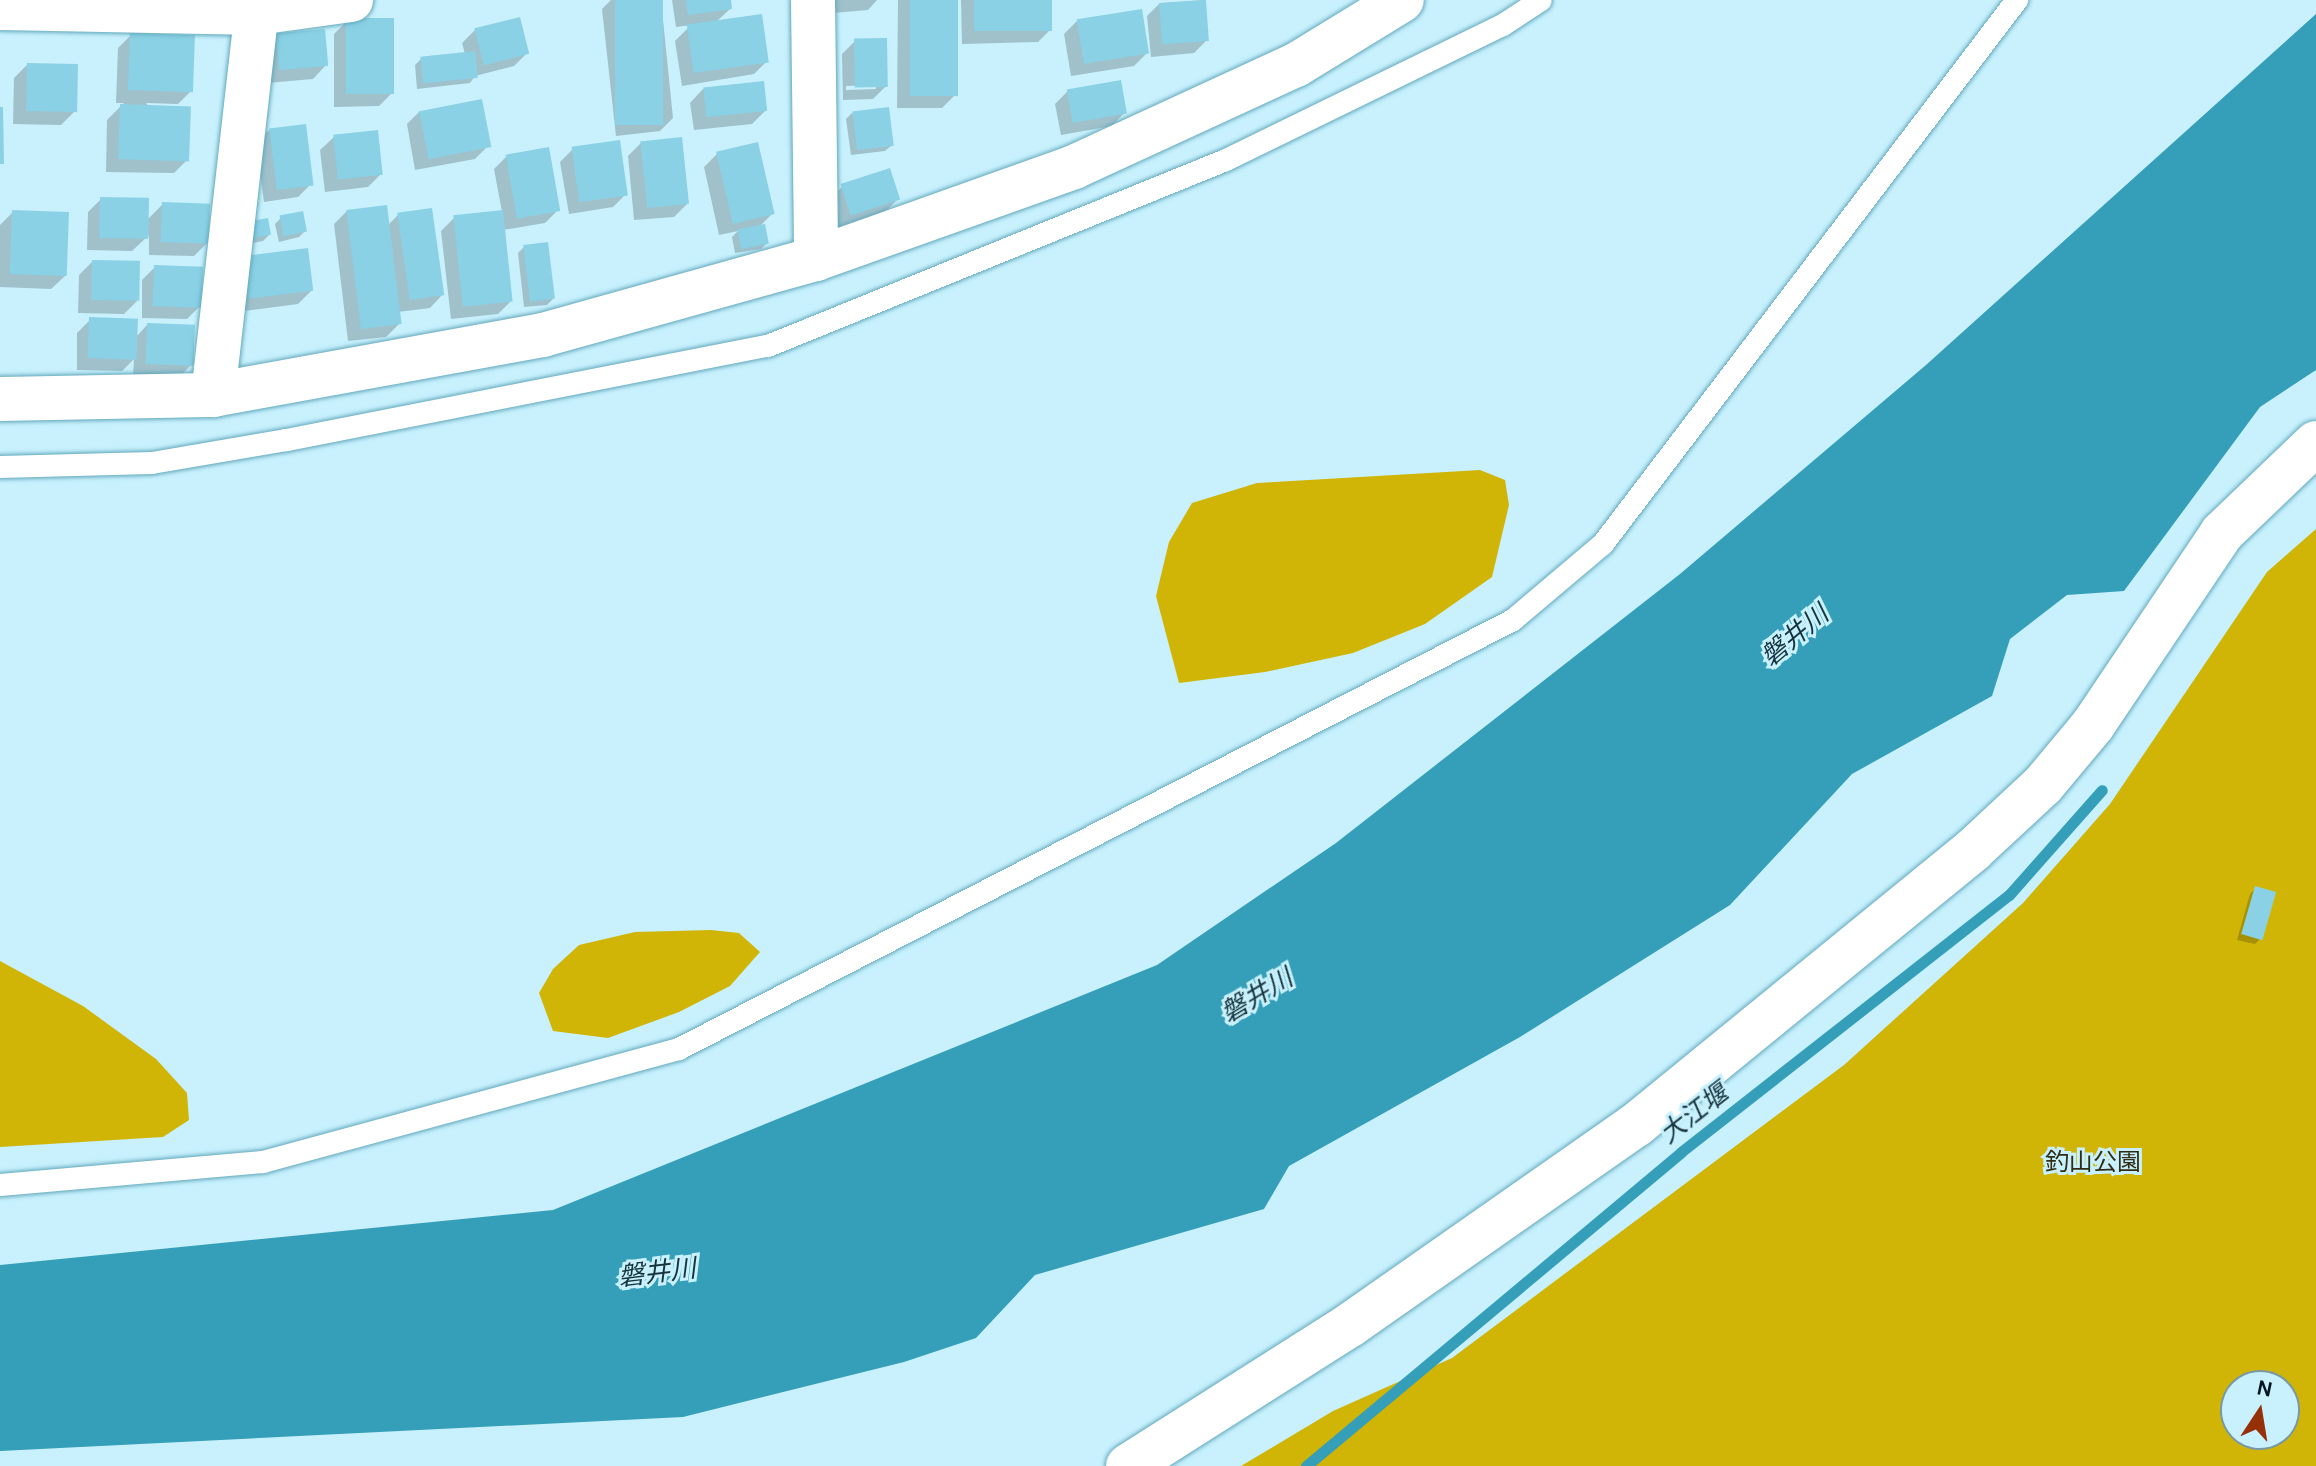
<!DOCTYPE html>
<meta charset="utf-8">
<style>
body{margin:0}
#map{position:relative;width:2316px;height:1466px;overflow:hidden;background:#c8f1fd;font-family:Karla,"Noto Sans JP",sans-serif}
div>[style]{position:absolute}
.green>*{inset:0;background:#d0b506}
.water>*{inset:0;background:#359fb9}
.shadow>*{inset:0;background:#0003}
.stream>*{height:11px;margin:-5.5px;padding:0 5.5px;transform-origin:5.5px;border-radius:5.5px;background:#359fb9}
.building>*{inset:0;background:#8ad1e5;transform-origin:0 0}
.roads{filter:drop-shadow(0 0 2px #62a8bc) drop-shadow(0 0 2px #62a8bc)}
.service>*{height:22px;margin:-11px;padding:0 11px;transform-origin:11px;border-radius:11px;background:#fff}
.minor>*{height:44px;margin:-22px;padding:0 22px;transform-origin:22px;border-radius:22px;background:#fff}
.tertiary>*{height:44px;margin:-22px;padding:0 22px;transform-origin:22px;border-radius:22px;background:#fff}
span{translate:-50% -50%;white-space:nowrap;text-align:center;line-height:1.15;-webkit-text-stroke:6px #c8f1fd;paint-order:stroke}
.park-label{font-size:24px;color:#312c14}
.water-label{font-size:26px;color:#15343d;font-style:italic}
.north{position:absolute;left:2220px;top:1370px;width:80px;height:80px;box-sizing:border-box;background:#c8f1fd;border:2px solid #7899a3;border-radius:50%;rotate:12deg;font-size:22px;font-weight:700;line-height:32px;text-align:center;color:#00161d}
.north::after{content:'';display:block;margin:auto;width:28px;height:36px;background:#963006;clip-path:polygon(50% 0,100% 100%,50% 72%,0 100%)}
</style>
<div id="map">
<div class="green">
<div style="clip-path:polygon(1480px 470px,1505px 480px,1509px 505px,1492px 577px,1425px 624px,1353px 653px,1265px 672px,1179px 683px,1156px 596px,1169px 542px,1192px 503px,1257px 483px)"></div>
<div style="clip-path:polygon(evenodd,2316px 529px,2316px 1466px,1241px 1466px,1333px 1411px,1452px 1358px,1844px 1065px,2023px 903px,2110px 804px,2267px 572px,2316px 529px,2236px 1386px,2284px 1386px,2284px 1434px,2236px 1434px,2236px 1386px)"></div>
<div style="clip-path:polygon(711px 930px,739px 933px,760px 952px,730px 986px,679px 1012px,608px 1038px,553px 1031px,539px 993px,553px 969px,579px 945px,635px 932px)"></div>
<div style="clip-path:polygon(0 961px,83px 1006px,156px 1059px,187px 1093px,189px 1120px,163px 1137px,0 1147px)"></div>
</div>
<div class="water">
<div style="clip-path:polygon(2316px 14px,2316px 370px,2260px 407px,2124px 591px,2067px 595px,2010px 639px,1992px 696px,1852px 774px,1730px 905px,1520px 1037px,1289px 1166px,1264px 1209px,1035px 1275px,976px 1338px,904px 1362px,683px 1417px,0 1451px,0 1265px,553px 1210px,1157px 965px,1336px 843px,1680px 574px,1926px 365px)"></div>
</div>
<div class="shadow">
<div style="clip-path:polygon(611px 0,661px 0,673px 118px,660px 131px,616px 136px,602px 9px)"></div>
<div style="clip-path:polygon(672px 0,729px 0,730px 9px,715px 23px,767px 61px,754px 74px,682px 86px,675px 41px,691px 25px,676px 27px)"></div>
<div style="clip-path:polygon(832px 0,877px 0,868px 10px,833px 13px)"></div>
<div style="clip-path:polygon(898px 0,956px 0,955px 95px,942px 108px,897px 108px)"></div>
<div style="clip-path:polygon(961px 0,1050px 0,1051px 29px,1038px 42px,962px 44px)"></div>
<div style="clip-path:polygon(1204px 0,1207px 40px,1194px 53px,1151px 57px,1147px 16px,1160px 3px)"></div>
<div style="clip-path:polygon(347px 21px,392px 93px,379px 106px,334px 107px,334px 34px)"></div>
<div style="clip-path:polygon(1077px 21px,1147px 53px,1134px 66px,1071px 76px,1064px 34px)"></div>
<div style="clip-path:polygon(475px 30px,527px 53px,514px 66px,475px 76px,470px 83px,417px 89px,415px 65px,421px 59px,465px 54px,462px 43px)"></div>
<div style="clip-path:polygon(131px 35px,191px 91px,178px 104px,146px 103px,187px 160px,174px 173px,106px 172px,107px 120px,124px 103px,116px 103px,118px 48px)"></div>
<div style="clip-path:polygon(276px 36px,326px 65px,313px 79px,267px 83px,263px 49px)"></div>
<div style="clip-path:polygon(evenodd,855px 41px,886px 86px,873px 99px,843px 100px,842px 54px,855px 41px,876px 85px,876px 89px,846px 90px,846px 86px,876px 85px)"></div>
<div style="clip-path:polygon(27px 65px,74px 112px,61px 125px,13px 124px,14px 78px)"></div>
<div style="clip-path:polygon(703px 89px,765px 111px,752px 124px,694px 130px,690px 103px)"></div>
<div style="clip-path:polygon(1068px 91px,1125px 112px,1112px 126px,1061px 135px,1055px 104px)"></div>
<div style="clip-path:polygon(420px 111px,488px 146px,475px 159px,415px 170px,407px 124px)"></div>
<div style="clip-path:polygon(852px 113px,892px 145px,885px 151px,851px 155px,846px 119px)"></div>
<div style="clip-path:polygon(269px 130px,311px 184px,298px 197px,264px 202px,256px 143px)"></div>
<div style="clip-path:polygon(334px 137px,381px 174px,368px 187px,325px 192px,320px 150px)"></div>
<div style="clip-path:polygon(641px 143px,687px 204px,674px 217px,634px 220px,628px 156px)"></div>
<div style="clip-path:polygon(573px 149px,626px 194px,613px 207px,569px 214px,560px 162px)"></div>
<div style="clip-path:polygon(717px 154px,773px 213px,758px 228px,767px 243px,761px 249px,735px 253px,732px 237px,738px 231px,719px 235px,704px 167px)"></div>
<div style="clip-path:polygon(507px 156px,558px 210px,545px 223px,503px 230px,511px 301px,498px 314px,451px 319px,441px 231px,454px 218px,502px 212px,494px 169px)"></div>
<div style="clip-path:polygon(842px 187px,898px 199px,885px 212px,838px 227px,829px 200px)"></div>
<div style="clip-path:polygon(101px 199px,146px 221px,163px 204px,207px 243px,194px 256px,149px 255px,149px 235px,132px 251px,87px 250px,88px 212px)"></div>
<div style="clip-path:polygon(347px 211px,387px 226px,398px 215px,443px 294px,430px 308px,398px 312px,399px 324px,386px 337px,348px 341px,334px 224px)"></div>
<div style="clip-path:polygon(13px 212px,65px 276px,51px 289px,0 287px,0 225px)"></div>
<div style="clip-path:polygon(281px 218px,305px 231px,299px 237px,279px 242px,275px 224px)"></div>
<div style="clip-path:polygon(244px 229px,269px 235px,263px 241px,247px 244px)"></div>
<div style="clip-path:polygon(524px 247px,553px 299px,547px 305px,524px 307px,518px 253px)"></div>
<div style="clip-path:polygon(244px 257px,311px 291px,298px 304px,236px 312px)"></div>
<div style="clip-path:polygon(92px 262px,137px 301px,124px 314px,78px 313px,79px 275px)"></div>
<div style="clip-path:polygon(155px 267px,200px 306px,187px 319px,142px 318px,142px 280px)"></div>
<div style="clip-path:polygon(90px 320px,136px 337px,147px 325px,192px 364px,179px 377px,133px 376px,134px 359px,122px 371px,77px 370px,77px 333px)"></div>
<div style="clip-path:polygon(2256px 888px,2261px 938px,2255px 944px,2237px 940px,2250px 894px)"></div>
</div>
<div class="stream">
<div style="left:1306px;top:1466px;width:489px;rotate:-39.9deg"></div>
<div style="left:1681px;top:1152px;width:417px;rotate:-38.1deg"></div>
<div style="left:2009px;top:895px;width:140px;rotate:-48.5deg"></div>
</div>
<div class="building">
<div style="left:615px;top:0;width:48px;height:125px"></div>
<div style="clip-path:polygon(686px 0,731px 0,732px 9px,688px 15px)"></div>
<div style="left:910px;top:0;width:48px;height:96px"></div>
<div style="left:974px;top:0;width:78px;height:31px"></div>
<div style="left:1206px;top:0;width:41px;height:47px;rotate:86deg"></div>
<div style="left:1142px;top:9px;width:45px;height:66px;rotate:81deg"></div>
<div style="left:762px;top:14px;width:49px;height:76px;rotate:82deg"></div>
<div style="left:520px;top:17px;width:38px;height:47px;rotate:76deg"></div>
<div style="left:394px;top:18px;width:76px;height:48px;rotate:90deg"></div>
<div style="left:325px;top:29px;width:37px;height:49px;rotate:85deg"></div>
<div style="left:130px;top:33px;width:65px;height:57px;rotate:2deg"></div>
<div style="left:887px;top:38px;width:49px;height:33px;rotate:89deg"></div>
<div style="left:475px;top:51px;width:27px;height:55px;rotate:84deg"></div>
<div style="left:27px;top:63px;width:51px;height:48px;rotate:1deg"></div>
<div style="left:1121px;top:80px;width:34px;height:55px;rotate:80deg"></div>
<div style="left:764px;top:81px;width:30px;height:61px;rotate:84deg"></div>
<div style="left:482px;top:99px;width:49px;height:64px;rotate:79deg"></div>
<div style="left:120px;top:104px;width:71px;height:55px;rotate:2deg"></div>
<div style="clip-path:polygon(0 107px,3px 107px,4px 164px,0 164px)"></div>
<div style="left:889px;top:107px;width:39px;height:37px;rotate:83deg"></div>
<div style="left:306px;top:124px;width:62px;height:37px;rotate:83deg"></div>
<div style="left:378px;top:130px;width:45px;height:45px;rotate:84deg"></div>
<div style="left:682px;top:137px;width:67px;height:42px;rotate:84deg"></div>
<div style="left:620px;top:140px;width:56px;height:49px;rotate:82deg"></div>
<div style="left:758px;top:142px;width:74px;height:43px;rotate:77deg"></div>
<div style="left:549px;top:147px;width:65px;height:44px;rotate:80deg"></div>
<div style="left:890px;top:168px;width:33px;height:52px;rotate:72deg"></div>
<div style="left:100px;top:197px;width:49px;height:41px;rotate:1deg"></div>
<div style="left:162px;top:202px;width:48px;height:40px;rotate:2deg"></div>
<div style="left:387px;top:205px;width:120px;height:41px;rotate:83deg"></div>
<div style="left:432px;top:208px;width:88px;height:35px;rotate:82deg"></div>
<div style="left:12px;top:210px;width:57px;height:64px;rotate:2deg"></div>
<div style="left:503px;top:210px;width:92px;height:50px;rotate:84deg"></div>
<div style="left:303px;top:211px;width:21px;height:24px;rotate:79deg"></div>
<div style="left:268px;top:218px;width:17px;height:19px;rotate:80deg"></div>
<div style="left:765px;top:224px;width:20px;height:28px;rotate:79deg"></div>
<div style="left:548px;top:242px;width:57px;height:25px;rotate:83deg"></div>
<div style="left:308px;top:248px;width:43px;height:65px;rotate:83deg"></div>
<div style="left:92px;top:260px;width:48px;height:40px;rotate:1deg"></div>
<div style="left:154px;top:265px;width:49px;height:41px;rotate:2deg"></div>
<div style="left:89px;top:317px;width:49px;height:41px;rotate:2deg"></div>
<div style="left:147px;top:323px;width:48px;height:41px;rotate:2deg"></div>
<div style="left:2255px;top:886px;width:22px;height:50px;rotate:16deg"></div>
</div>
<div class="roads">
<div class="service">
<div style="left:0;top:467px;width:152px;rotate:-1.5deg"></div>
<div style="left:152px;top:463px;width:137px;rotate:-9.7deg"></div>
<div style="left:287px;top:440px;width:490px;rotate:-11.1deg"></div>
<div style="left:768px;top:346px;width:494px;rotate:-22.1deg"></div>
<div style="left:1226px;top:160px;width:308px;rotate:-26deg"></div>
<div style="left:1503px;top:25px;width:45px;rotate:-33.3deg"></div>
<div style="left:0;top:1185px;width:264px;rotate:-5deg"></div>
<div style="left:263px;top:1162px;width:431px;rotate:-15.2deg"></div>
<div style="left:679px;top:1049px;width:938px;rotate:-27.22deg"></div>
<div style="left:1513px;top:620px;width:118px;rotate:-40.2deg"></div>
<div style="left:1603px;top:544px;width:684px;rotate:-52.73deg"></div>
</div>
<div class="minor">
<div style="left:813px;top:0;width:259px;rotate:89.3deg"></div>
<div style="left:0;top:8px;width:257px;rotate:1.1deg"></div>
<div style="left:257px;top:13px;width:95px;rotate:-7.9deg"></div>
<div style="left:213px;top:395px;width:398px;rotate:-83.5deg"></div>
<div style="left:0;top:399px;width:213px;rotate:-1.1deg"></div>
<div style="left:213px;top:395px;width:335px;rotate:-10.3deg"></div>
<div style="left:543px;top:335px;width:283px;rotate:-15.6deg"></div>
<div style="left:816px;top:259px;width:274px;rotate:-19.6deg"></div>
<div style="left:1074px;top:167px;width:244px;rotate:-24.7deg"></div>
<div style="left:1296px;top:65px;width:124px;rotate:-31.5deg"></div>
</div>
<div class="tertiary">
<div style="left:1128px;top:1466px;width:263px;rotate:-32.4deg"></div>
<div style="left:1350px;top:1325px;width:349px;rotate:-35deg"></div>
<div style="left:1636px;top:1125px;width:435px;rotate:-39.2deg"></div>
<div style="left:1973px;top:850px;width:96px;rotate:-42.9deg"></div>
<div style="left:2043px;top:785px;width:78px;rotate:-50.2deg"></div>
<div style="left:2093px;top:725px;width:231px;rotate:-56.1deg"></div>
<div style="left:2222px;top:533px;width:130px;rotate:-43.8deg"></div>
</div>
</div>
<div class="park-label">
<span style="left:2093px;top:1163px">釣山公園</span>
</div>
<div class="water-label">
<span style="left:1795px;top:636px;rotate:-40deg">磐井川</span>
<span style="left:1257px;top:996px;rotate:-31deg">磐井川</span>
<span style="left:1694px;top:1114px;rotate:-38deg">大江堰</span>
<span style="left:657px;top:1273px;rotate:-7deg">磐井川</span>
</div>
<div class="north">N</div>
</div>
